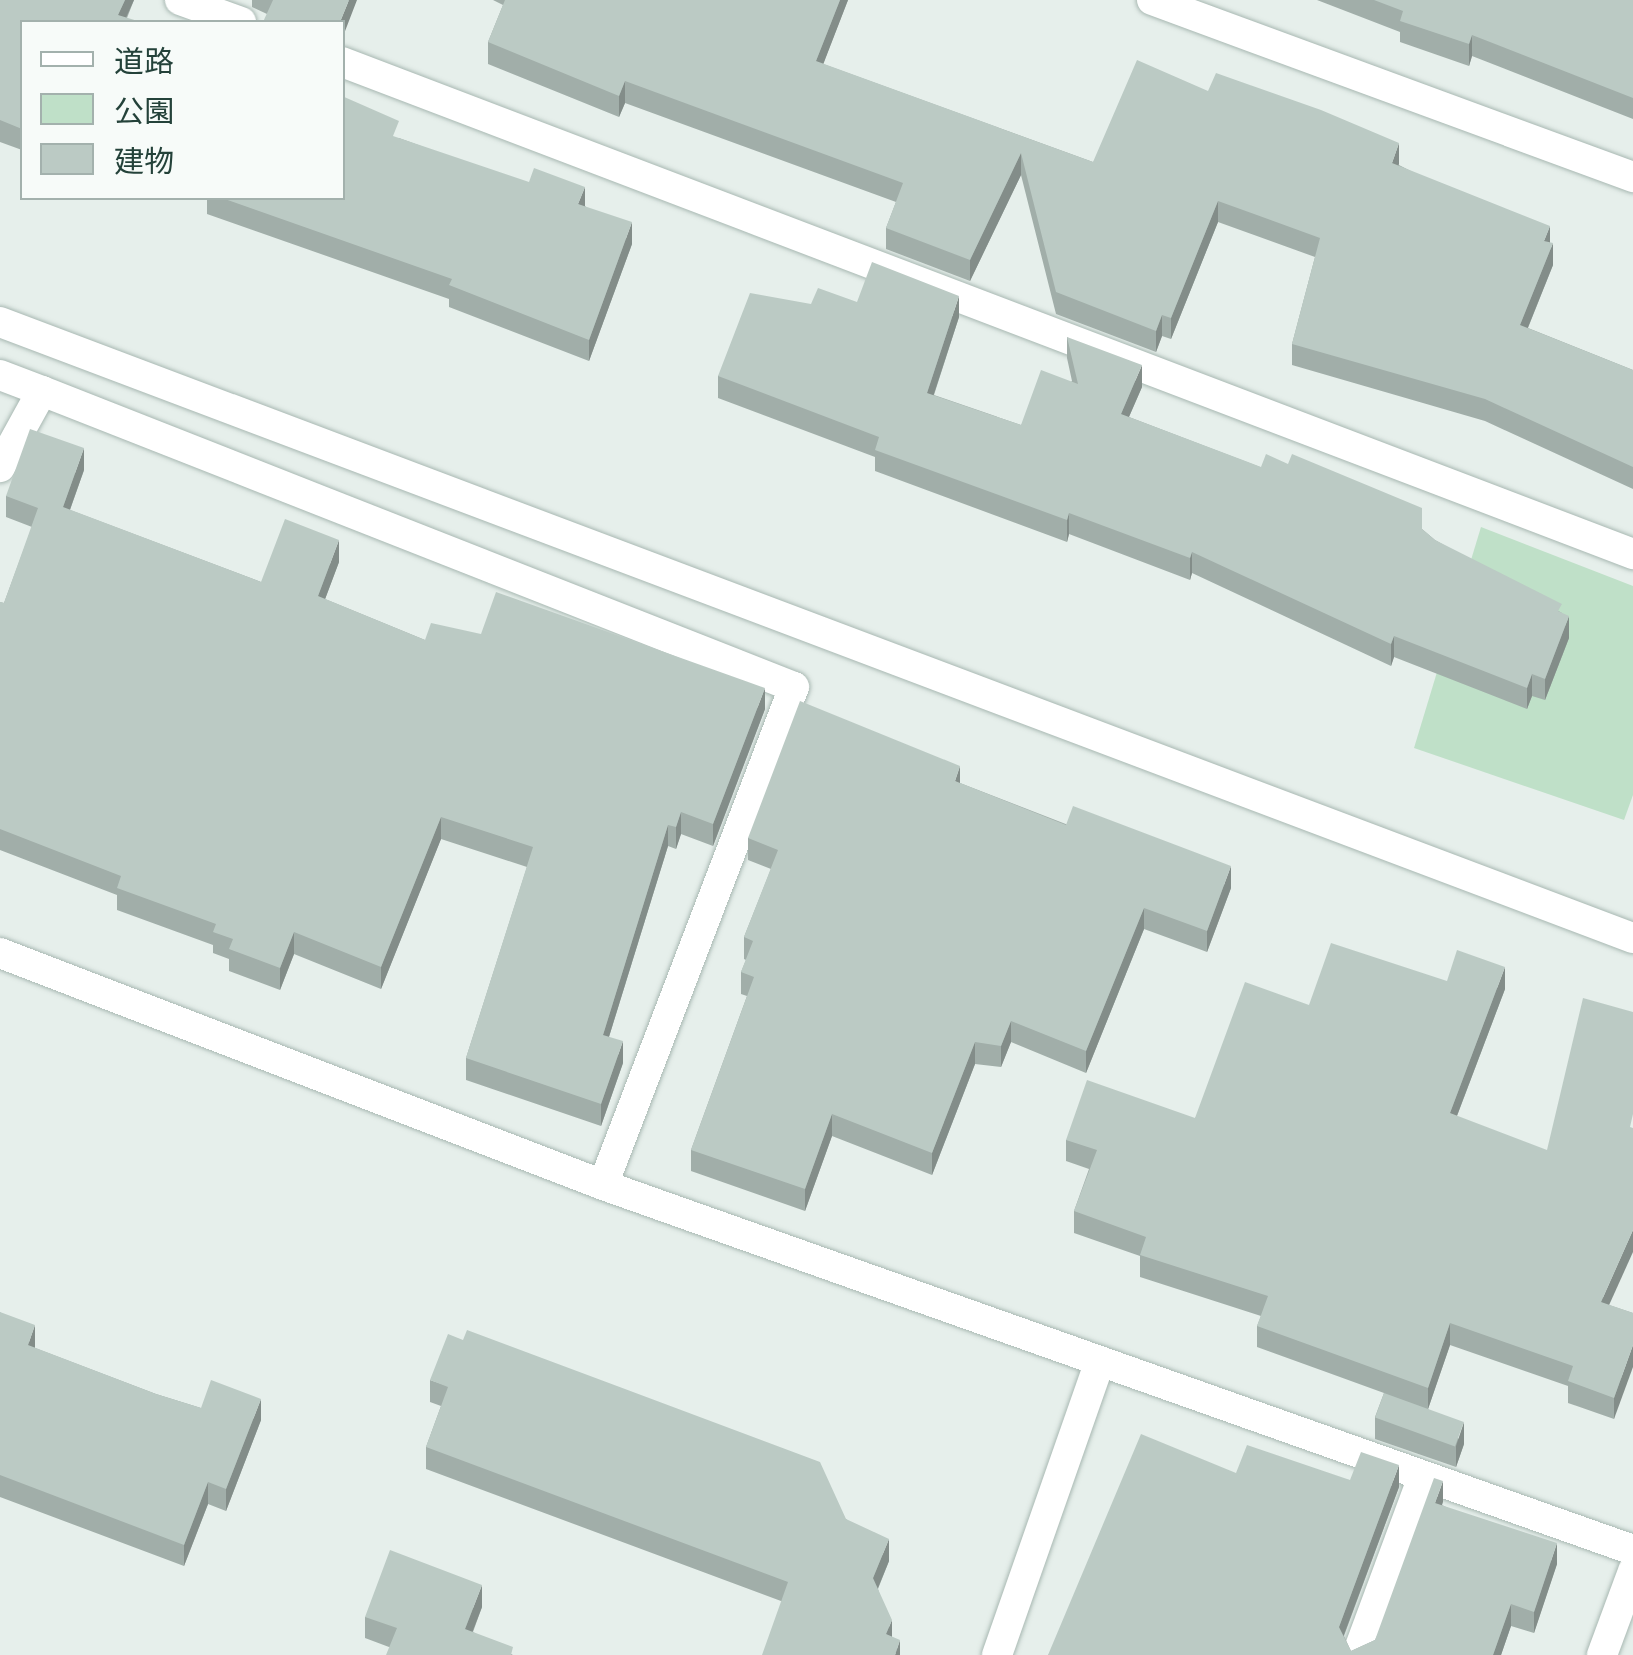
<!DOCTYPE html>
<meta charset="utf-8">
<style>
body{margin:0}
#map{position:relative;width:1633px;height:1655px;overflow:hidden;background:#e6efeb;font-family:"Fira Sans Condensed","Noto Sans JP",sans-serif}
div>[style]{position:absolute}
.green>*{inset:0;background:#bfe0c8}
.roads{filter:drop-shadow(0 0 2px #a8b8b2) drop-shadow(0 0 2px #a8b8b2)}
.minor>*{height:30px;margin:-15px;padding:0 15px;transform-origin:15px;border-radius:15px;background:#fff}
.wall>*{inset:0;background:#a1aea9}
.shaded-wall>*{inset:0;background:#838d89}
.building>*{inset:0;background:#bbcac4;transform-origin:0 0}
span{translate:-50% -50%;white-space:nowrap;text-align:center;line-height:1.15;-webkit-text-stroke:8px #f7fbf9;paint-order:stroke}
.legend{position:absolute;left:20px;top:20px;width:325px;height:180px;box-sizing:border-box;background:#f7fbf9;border:2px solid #a3b1ad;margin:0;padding:12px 18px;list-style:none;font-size:30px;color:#24423a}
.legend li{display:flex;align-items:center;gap:20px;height:50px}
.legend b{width:50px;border:2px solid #a3b1ad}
</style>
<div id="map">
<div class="green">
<div style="clip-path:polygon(1481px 527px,1633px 586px,1633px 795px,1624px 820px,1414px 748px)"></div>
</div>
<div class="roads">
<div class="minor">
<div style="left:180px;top:0;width:65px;rotate:19.8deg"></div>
<div style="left:1152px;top:0;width:513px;rotate:20.2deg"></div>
<div style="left:342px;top:62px;width:1382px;rotate:20.86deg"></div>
<div style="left:0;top:322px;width:1745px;rotate:20.67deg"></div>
<div style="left:0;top:375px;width:45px;rotate:20.9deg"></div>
<div style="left:42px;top:391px;width:87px;rotate:118.9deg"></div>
<div style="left:42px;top:391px;width:808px;rotate:21.49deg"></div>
<div style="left:794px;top:687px;width:533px;rotate:110.98deg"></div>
<div style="left:0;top:953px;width:646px;rotate:21.04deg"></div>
<div style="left:603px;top:1185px;width:1093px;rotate:19.51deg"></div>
<div style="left:997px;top:1655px;width:309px;rotate:-70.7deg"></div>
<div style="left:1357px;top:1655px;width:188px;rotate:-69.7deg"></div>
<div style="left:1602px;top:1655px;width:90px;rotate:-69.7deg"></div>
</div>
</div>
<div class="wall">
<div style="clip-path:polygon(0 0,134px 0,127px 18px,22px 22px,22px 150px,0 142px)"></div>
<div style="clip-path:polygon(252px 0,357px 0,267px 14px,252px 7px)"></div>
<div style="clip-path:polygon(493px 0,848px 0,823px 64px,1093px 162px,1208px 91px,1399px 165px,1550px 243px,1553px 265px,1528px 328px,1633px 370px,1633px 489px,1485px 421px,1292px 365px,1292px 344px,1315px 257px,1218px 222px,1171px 339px,1162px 336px,1156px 352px,1056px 314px,1021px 175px,970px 281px,886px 249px,886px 228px,896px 202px,625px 103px,619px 117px,488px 64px,488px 42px,503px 5px)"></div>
<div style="clip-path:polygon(1317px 0,1633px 0,1633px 119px,1472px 56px,1469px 66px,1400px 42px,1400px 32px)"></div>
<div style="clip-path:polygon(399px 138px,585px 206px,632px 244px,589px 361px,449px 307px,449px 299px,207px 214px,207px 198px,342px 198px)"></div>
<div style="clip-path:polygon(857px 302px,959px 317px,934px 395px,1021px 425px,1072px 381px,1067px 358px,1067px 337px,1142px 387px,1129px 417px,1422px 529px,1435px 540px,1562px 613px,1569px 638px,1545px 700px,1532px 696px,1527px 709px,1394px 657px,1391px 666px,1192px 573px,1190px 580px,1069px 534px,1067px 542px,875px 471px,875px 457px,718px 398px,718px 376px,811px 304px)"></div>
<div style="clip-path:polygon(84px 470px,70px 510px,261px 582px,339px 562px,325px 599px,425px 640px,765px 709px,713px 846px,681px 834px,676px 849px,668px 846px,609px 1037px,623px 1063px,601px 1126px,466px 1080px,466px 1058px,527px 867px,441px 839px,381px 989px,294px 954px,280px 990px,229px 971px,229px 959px,213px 953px,213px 945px,117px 910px,117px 895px,0 850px,0 602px,4px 603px,32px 527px,6px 517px,6px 496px)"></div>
<div style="clip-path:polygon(960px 783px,1231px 888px,1207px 952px,1144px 929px,1086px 1073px,1011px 1042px,1001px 1067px,975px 1064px,932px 1175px,832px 1136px,805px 1211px,691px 1171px,691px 1150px,747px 996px,741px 994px,741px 972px,746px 960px,744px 959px,744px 937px,771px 869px,748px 860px,748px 838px)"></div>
<div style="clip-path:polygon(1447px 981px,1505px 989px,1457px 1116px,1609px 1305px,1633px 1313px,1614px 1419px,1568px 1403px,1568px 1386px,1450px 1345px,1428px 1409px,1464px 1444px,1456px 1467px,1375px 1439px,1375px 1417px,1384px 1393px,1257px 1347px,1257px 1326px,1261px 1316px,1140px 1277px,1140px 1256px,1074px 1233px,1074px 1211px,1089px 1169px,1066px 1161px,1066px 1140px,1195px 1118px,1309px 1005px)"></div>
<div style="clip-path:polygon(0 1312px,35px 1348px,156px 1394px,201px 1408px,261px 1420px,226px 1511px,208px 1504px,184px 1566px,0 1497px)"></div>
<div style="clip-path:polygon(430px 1380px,846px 1519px,889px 1561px,878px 1589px,892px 1637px,900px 1655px,781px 1601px,426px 1469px,426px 1447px,441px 1406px,430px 1402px)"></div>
<div style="clip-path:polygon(1236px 1473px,1350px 1480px,1399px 1487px,1344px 1636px,1351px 1651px,1375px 1640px,1443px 1502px,1442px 1505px,1557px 1564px,1534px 1633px,1511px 1626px,1501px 1655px,1048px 1655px)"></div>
<div style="clip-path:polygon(482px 1607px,473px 1632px,513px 1655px,389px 1647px,365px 1638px,365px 1617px)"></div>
</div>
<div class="shaded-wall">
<div style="clip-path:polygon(125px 0,134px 0,124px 22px,118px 15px)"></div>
<div style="clip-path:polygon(349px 0,357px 0,342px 39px,342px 22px,340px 22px)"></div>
<div style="clip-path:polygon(840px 0,848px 0,816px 83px,816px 61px)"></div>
<div style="clip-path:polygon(1472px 35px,1472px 56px,1469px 66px,1469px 44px)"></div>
<div style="clip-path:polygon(625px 81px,625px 103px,619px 117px,619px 96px)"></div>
<div style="clip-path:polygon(1399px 143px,1399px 164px,1392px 184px,1392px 163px)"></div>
<div style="clip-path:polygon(1021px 153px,1021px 175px,970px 281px,970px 260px)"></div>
<div style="clip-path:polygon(585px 187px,585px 209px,578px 204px)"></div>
<div style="clip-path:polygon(1218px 201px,1218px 222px,1171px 339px,1171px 318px)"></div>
<div style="clip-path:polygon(632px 222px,632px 244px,589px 361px,589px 340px)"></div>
<div style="clip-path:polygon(1550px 226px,1550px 248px,1544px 241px)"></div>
<div style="clip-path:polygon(1553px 243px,1553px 265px,1520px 347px,1520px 325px)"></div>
<div style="clip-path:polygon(959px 296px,959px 317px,927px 415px,927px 393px)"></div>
<div style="clip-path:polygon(1162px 315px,1162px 336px,1156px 352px,1156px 331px)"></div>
<div style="clip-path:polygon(1142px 365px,1142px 387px,1121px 435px,1121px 414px)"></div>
<div style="clip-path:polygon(84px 448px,84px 470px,63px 529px,63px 507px)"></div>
<div style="clip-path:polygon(1069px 513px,1069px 534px,1067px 542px,1067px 520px)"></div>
<div style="clip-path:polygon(339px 540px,339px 562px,318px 618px,318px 596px)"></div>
<div style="clip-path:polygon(1192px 552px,1192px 573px,1190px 580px,1190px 558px)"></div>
<div style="clip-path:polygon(1569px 616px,1569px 638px,1545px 700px,1545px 679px)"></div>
<div style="clip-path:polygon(1394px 636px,1394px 657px,1391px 666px,1391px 644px)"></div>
<div style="clip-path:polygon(1532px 674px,1532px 696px,1527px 709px,1527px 688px)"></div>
<div style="clip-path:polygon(765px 688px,765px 709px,713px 846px,713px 824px)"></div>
<div style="clip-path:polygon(960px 766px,960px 788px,955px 781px)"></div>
<div style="clip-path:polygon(681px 812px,681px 834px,676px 849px,676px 827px)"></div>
<div style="clip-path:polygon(441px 817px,441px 839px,381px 989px,381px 967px)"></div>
<div style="clip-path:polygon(668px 825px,668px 846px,603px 1056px,603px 1035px)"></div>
<div style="clip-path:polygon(1231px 866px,1231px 888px,1207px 952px,1207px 931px)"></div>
<div style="clip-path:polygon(1144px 908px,1144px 929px,1086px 1073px,1086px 1051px)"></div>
<div style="clip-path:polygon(294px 932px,294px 954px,280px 990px,280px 968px)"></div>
<div style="clip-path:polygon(1505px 967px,1505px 989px,1450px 1134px,1450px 1113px)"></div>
<div style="clip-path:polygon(1011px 1021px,1011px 1042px,1001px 1067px,1001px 1046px)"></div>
<div style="clip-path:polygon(623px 1041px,623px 1063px,601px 1126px,601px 1104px)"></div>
<div style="clip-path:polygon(975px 1042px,975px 1064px,932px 1175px,932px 1153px)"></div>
<div style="clip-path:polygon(832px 1114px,832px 1136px,805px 1211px,805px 1189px)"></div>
<div style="clip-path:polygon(1633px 1230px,1633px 1252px,1601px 1323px,1601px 1302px)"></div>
<div style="clip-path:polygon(1450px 1323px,1450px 1345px,1428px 1409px,1428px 1388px)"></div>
<div style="clip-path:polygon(35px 1325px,35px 1347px,28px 1367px,28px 1345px)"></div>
<div style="clip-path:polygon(1633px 1345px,1633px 1367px,1614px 1419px,1614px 1398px)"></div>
<div style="clip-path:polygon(261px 1399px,261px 1420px,226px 1511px,226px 1489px)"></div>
<div style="clip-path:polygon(1464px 1422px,1464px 1444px,1456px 1467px,1456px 1446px)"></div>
<div style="clip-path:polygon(1399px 1465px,1399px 1487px,1339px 1648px,1339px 1627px)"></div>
<div style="clip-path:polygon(1443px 1481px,1443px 1502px,1435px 1524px,1435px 1503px)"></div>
<div style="clip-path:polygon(208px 1482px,208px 1504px,184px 1566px,184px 1545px)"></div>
<div style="clip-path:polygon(889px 1539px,889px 1561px,873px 1600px,873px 1578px)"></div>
<div style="clip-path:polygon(1557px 1543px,1557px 1564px,1534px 1633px,1534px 1612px)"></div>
<div style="clip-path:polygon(482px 1585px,482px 1607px,465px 1651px,465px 1629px)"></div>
<div style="clip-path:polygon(1511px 1604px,1511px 1626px,1501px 1655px,1493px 1655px)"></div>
<div style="clip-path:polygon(892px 1620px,892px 1642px,886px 1634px)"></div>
<div style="clip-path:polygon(900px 1640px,900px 1655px,895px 1655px)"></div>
</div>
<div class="building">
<div style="clip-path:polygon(0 0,125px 0,118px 15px,141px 22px,22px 22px,22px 129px,0 120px)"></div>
<div style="clip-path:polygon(273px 0,349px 0,340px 22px,263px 22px)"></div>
<div style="clip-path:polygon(505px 0,840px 0,816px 61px,1093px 162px,1137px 60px,1208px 91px,1216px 73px,1321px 110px,1399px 143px,1392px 163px,1550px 226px,1544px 241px,1553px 243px,1520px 325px,1633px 370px,1633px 467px,1485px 399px,1292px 344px,1320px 238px,1218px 201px,1171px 318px,1162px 315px,1156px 331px,1056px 292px,1021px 153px,970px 260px,886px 228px,903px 183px,625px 81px,619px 96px,488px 42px)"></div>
<div style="clip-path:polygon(1374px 0,1633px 0,1633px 98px,1472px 35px,1469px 44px,1400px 21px,1403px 11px)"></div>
<div style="clip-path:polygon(342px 96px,399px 121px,393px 136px,529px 182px,534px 168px,585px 187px,578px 204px,632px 222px,589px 340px,449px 285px,452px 279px,222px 198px,342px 198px)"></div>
<div style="clip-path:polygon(872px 262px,959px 296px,927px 393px,1021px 425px,1041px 370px,1078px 384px,1067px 337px,1142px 365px,1121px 414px,1261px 467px,1266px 454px,1288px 464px,1292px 454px,1422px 508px,1422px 529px,1435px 540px,1562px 604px,1558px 611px,1569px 616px,1545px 679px,1532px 674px,1527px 688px,1394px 636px,1391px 644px,1192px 552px,1190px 558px,1069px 513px,1067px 520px,875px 450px,879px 437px,718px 376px,750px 293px,811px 304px,818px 288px,857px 302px)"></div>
<div style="clip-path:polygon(30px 429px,84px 448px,63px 507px,261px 582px,285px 519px,339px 540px,318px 596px,425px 640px,431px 623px,481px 634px,496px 592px,765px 688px,713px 824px,681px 812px,676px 827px,668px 825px,603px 1035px,623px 1041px,601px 1104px,466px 1058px,533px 847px,441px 817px,381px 967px,294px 932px,280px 968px,229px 949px,233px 939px,213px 932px,216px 924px,117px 888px,121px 876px,0 829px,0 602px,4px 603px,38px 508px,6px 496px)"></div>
<div style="clip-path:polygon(800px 701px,960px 766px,955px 781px,1066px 825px,1073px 806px,1231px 866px,1207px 931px,1144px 908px,1086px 1051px,1011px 1021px,1001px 1046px,975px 1042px,932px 1153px,832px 1114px,805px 1189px,691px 1150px,754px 977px,741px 972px,753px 941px,744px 937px,778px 850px,748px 838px)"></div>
<div style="clip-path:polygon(1331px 943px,1447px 981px,1457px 950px,1505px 967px,1450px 1113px,1547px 1150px,1583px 998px,1633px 1012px,1633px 1114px,1630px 1127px,1633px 1128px,1633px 1230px,1601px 1302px,1633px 1313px,1633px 1345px,1614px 1398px,1568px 1381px,1573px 1366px,1450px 1323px,1428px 1388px,1257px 1326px,1268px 1296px,1140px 1255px,1146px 1237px,1074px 1211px,1097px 1150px,1066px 1140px,1087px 1080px,1195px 1118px,1245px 982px,1309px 1005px)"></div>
<div style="clip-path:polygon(0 1312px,35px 1325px,28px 1345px,156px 1394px,201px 1408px,211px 1380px,261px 1399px,226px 1489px,208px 1482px,184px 1545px,0 1475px)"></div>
<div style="clip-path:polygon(467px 1330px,820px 1462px,846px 1519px,889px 1539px,873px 1578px,892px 1620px,886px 1634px,900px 1640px,895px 1655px,762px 1655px,788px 1582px,426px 1447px,448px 1387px,430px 1380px,448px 1334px,463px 1340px)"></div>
<div style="left:1384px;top:1393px;width:85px;height:26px;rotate:20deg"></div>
<div style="clip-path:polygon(1141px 1434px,1236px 1473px,1247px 1445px,1350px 1480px,1361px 1452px,1399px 1465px,1339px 1627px,1351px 1651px,1375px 1640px,1434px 1478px,1443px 1481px,1435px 1503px,1557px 1543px,1534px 1612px,1511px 1604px,1493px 1655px,1048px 1655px)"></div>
<div style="clip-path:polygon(390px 1550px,482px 1585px,465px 1629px,513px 1647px,511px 1655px,386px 1655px,397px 1628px,365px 1617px)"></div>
</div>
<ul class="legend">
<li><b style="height:12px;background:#fff"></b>道路</li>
<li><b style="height:28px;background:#bfe0c8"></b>公園</li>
<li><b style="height:28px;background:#bbcac4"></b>建物</li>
</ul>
</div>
